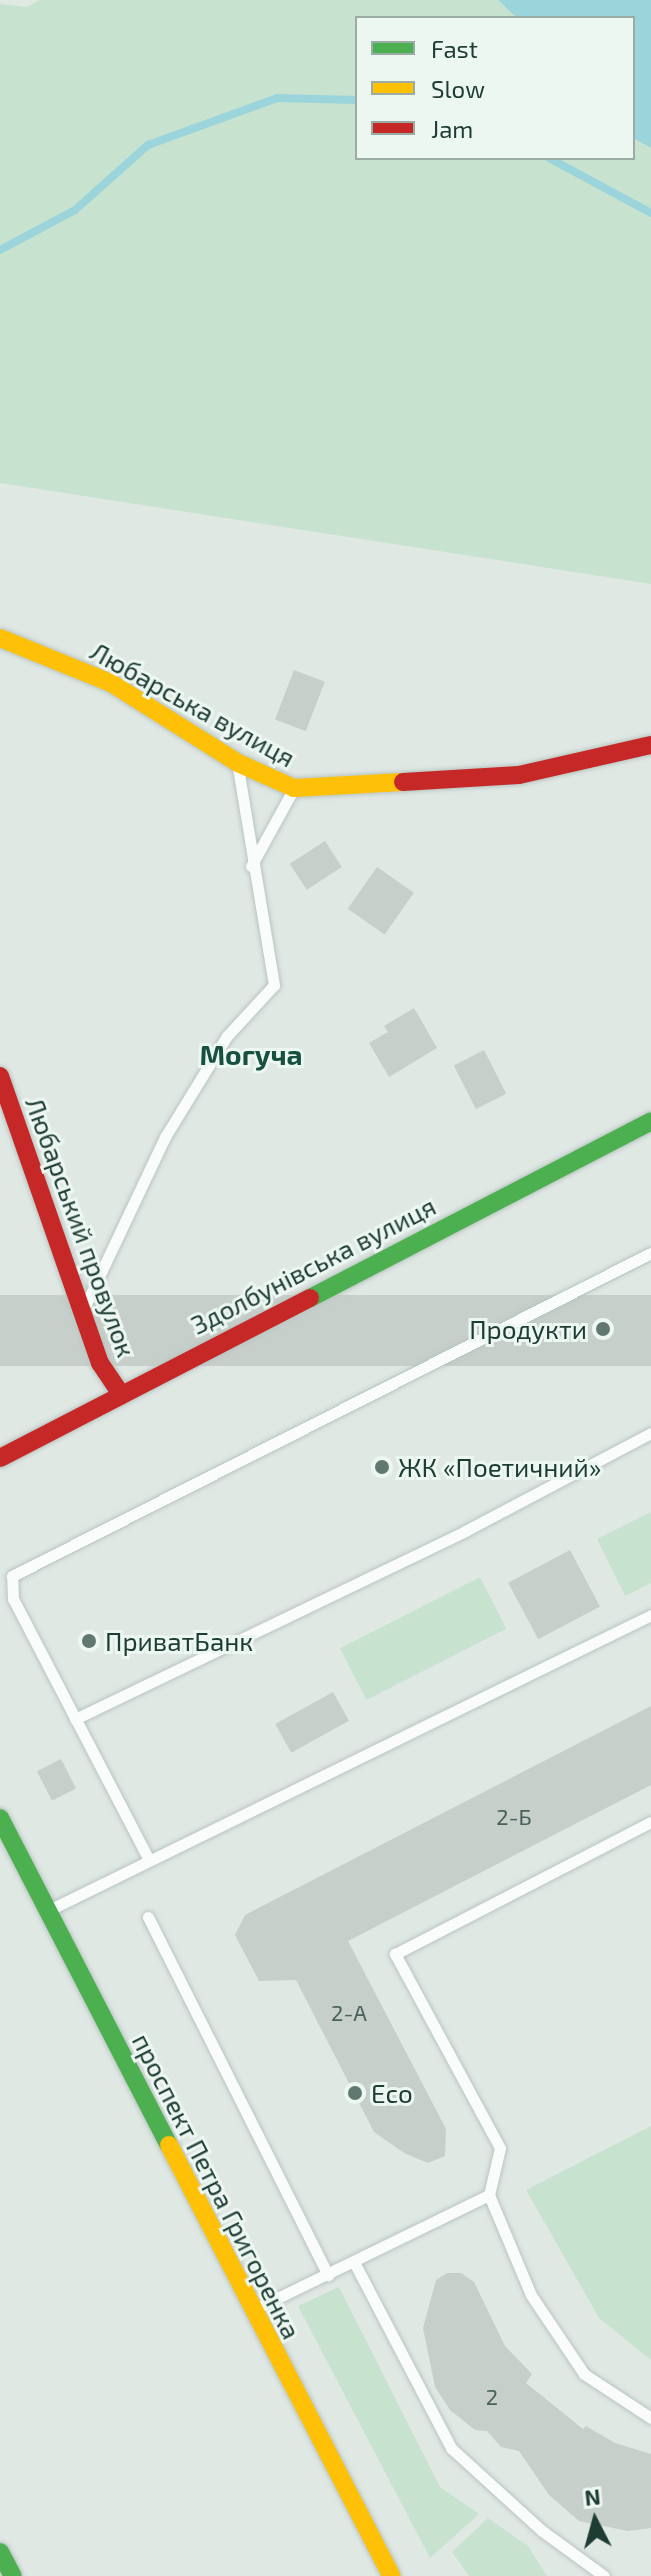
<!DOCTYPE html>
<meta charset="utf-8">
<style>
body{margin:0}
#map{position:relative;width:651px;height:2576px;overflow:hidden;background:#e0e8e4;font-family:"Exo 2",sans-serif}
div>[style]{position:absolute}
.green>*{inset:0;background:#c7e3cf;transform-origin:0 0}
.water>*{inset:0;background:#9bd4db}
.stream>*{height:8px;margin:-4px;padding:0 4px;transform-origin:4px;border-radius:4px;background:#9bd4db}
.building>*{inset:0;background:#c7cfcb;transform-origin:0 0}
.roads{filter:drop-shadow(0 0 2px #b9c5c0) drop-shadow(0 0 2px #b9c5c0)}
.lane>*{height:11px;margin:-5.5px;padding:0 5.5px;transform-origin:5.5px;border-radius:5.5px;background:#fafcfb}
.fast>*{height:18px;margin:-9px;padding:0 9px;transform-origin:9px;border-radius:9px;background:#4caf50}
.slow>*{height:18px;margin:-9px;padding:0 9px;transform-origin:9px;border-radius:9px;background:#ffc107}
.jam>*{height:18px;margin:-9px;padding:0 9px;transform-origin:9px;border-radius:9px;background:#c62828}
.dots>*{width:22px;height:22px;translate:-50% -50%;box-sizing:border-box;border:4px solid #edf7f2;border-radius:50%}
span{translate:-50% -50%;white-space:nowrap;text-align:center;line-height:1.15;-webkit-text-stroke:6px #edf7f2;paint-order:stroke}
.number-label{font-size:22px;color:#48625a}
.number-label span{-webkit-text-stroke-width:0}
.street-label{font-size:26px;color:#1d3c33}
.poi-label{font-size:26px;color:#1d3c33}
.right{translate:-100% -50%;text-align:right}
.left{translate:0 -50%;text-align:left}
.neighbourhood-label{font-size:28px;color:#175041;font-weight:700}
.legend{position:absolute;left:355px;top:16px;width:280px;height:144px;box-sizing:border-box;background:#edf7f2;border:2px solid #9aaca6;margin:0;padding:10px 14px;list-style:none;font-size:24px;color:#1d3c33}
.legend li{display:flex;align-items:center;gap:16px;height:40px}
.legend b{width:40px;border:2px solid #9aaca6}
.north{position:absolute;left:555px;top:2480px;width:80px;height:80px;-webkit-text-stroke:6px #edf7f2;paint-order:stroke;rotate:354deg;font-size:22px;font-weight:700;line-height:32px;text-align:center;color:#1d3c33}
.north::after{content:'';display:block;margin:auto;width:28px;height:36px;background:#1d3c33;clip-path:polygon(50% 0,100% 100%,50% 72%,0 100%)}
</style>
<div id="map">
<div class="green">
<div style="clip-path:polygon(40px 0,498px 0,517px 18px,357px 18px,357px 158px,633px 158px,633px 138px,651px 148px,651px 584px,0 483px,0 4px,27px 7px)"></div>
<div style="clip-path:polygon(651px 1512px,651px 1583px,625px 1596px,597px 1539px)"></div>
<div style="left:480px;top:1577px;width:58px;height:157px;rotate:63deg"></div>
<div style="clip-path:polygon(651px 2126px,651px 2360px,599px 2318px,526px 2190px)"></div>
<div style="clip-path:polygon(339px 2287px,440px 2487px,479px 2514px,430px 2558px,298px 2306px)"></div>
<div style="clip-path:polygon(488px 2518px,528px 2546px,547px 2576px,469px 2576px,452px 2552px)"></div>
</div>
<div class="water">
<div style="clip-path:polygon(498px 0,651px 0,651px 148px,633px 138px,633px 18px,517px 18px)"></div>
</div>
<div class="stream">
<div style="left:549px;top:158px;width:116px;rotate:28.3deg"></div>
<div style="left:0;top:250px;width:85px;rotate:-28.1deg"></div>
<div style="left:75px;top:210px;width:98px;rotate:-41.7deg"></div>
<div style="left:148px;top:145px;width:137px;rotate:-20deg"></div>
<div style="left:277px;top:98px;width:80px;rotate:1.4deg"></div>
</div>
<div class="building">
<div style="left:294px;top:670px;width:33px;height:53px;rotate:21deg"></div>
<div style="left:325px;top:841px;width:31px;height:42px;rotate:57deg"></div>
<div style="left:377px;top:867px;width:45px;height:51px;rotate:35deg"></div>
<div style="clip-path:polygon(414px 1008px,437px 1048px,389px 1077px,369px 1043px,388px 1032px,384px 1026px)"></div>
<div style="left:484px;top:1050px;width:49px;height:34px;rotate:63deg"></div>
<div style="left:651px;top:1295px;width:71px;height:668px;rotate:90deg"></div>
<div style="left:570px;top:1550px;width:64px;height:70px;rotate:62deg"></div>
<div style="left:333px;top:1692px;width:33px;height:66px;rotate:61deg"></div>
<div style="clip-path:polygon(651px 1706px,651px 1785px,348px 1941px,446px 2129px,445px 2156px,428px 2163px,406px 2154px,374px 2132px,296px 1980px,259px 1981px,235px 1935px,245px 1915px)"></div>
<div style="left:61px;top:1759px;width:33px;height:27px;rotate:63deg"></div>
<div style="clip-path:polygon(447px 2273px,461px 2273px,474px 2282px,505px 2346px,532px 2374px,526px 2383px,583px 2429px,586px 2426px,615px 2443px,651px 2454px,651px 2528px,628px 2531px,579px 2521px,549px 2495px,519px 2451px,501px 2447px,487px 2431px,475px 2430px,450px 2410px,435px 2387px,423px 2328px,436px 2280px)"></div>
</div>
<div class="roads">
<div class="lane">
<div style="left:251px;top:866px;width:87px;rotate:-61.1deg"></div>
<div style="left:87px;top:1302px;width:183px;rotate:-64.7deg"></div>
<div style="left:165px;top:1137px;width:119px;rotate:-58.5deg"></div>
<div style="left:227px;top:1036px;width:69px;rotate:-47.3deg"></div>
<div style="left:274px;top:985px;width:220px;rotate:-99.4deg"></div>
<div style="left:75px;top:1719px;width:433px;rotate:-25.7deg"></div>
<div style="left:465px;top:1531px;width:210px;rotate:-27.8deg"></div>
<div style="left:148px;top:1858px;width:292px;rotate:-117.5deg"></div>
<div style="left:13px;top:1599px;width:23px;rotate:-92deg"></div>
<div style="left:12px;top:1576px;width:716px;rotate:-26.82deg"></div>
<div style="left:51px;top:1909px;width:668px;rotate:-26.1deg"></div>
<div style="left:148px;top:1917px;width:401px;rotate:63.3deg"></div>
<div style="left:489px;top:2195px;width:108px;rotate:67.2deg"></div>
<div style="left:531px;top:2295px;width:95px;rotate:56.1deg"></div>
<div style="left:584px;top:2374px;width:80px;rotate:33.3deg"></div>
<div style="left:355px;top:2264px;width:208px;rotate:62.4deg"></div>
<div style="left:451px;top:2448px;width:122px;rotate:42.3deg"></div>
<div style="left:541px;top:2530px;width:78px;rotate:36.1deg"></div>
<div style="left:257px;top:2308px;width:258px;rotate:-26deg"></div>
<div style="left:489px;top:2195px;width:48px;rotate:-76.8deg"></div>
<div style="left:500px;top:2148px;width:221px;rotate:-118.4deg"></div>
<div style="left:395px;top:1954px;width:288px;rotate:-27.3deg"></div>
</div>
<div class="fast">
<div style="left:310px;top:1298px;width:384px;rotate:-27.4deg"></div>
<div style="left:0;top:1818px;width:368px;rotate:62.7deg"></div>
<div style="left:0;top:2552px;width:27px;rotate:62deg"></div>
</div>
<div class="slow">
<div style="left:0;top:638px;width:120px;rotate:22.1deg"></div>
<div style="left:111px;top:683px;width:150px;rotate:32.2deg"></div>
<div style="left:238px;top:763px;width:61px;rotate:24.1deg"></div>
<div style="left:294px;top:788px;width:109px;rotate:-3.2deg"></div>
<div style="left:169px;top:2145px;width:485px;rotate:62.7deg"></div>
</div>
<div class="jam">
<div style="left:403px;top:782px;width:116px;rotate:-3.5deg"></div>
<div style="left:519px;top:775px;width:135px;rotate:-12.8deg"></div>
<div style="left:0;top:1076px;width:304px;rotate:70.8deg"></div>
<div style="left:100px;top:1363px;width:36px;rotate:56deg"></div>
<div style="left:0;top:1458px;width:349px;rotate:-27.3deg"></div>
</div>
</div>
<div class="dots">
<div style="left:603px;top:1329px;background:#617871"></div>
<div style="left:382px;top:1467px;background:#617871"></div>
<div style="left:89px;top:1641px;background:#617871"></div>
<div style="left:355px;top:2093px;background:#617871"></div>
</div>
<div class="number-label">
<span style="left:514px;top:1817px">2-Б</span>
<span style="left:349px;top:2013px">2-А</span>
<span style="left:492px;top:2397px">2</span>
</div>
<div class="street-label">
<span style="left:193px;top:704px;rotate:29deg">Любарська вулиця</span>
<span style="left:81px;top:1227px;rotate:70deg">Любарський провулок</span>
<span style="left:313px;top:1265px;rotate:-27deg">Здолбунівська вулиця</span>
<span style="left:217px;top:2186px;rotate:63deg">проспект Петра Григоренка</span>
</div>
<div class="poi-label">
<span class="right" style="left:587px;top:1329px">Продукти</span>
<span class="left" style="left:398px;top:1467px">ЖК «Поетичний»</span>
<span class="left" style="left:105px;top:1641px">ПриватБанк</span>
<span class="left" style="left:371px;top:2093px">Eco</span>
</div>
<div class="neighbourhood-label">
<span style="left:251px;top:1054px">Могуча</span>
</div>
<ul class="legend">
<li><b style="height:10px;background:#4caf50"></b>Fast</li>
<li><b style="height:10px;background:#ffc107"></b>Slow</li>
<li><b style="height:10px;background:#c62828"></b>Jam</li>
</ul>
<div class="north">N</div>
</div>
